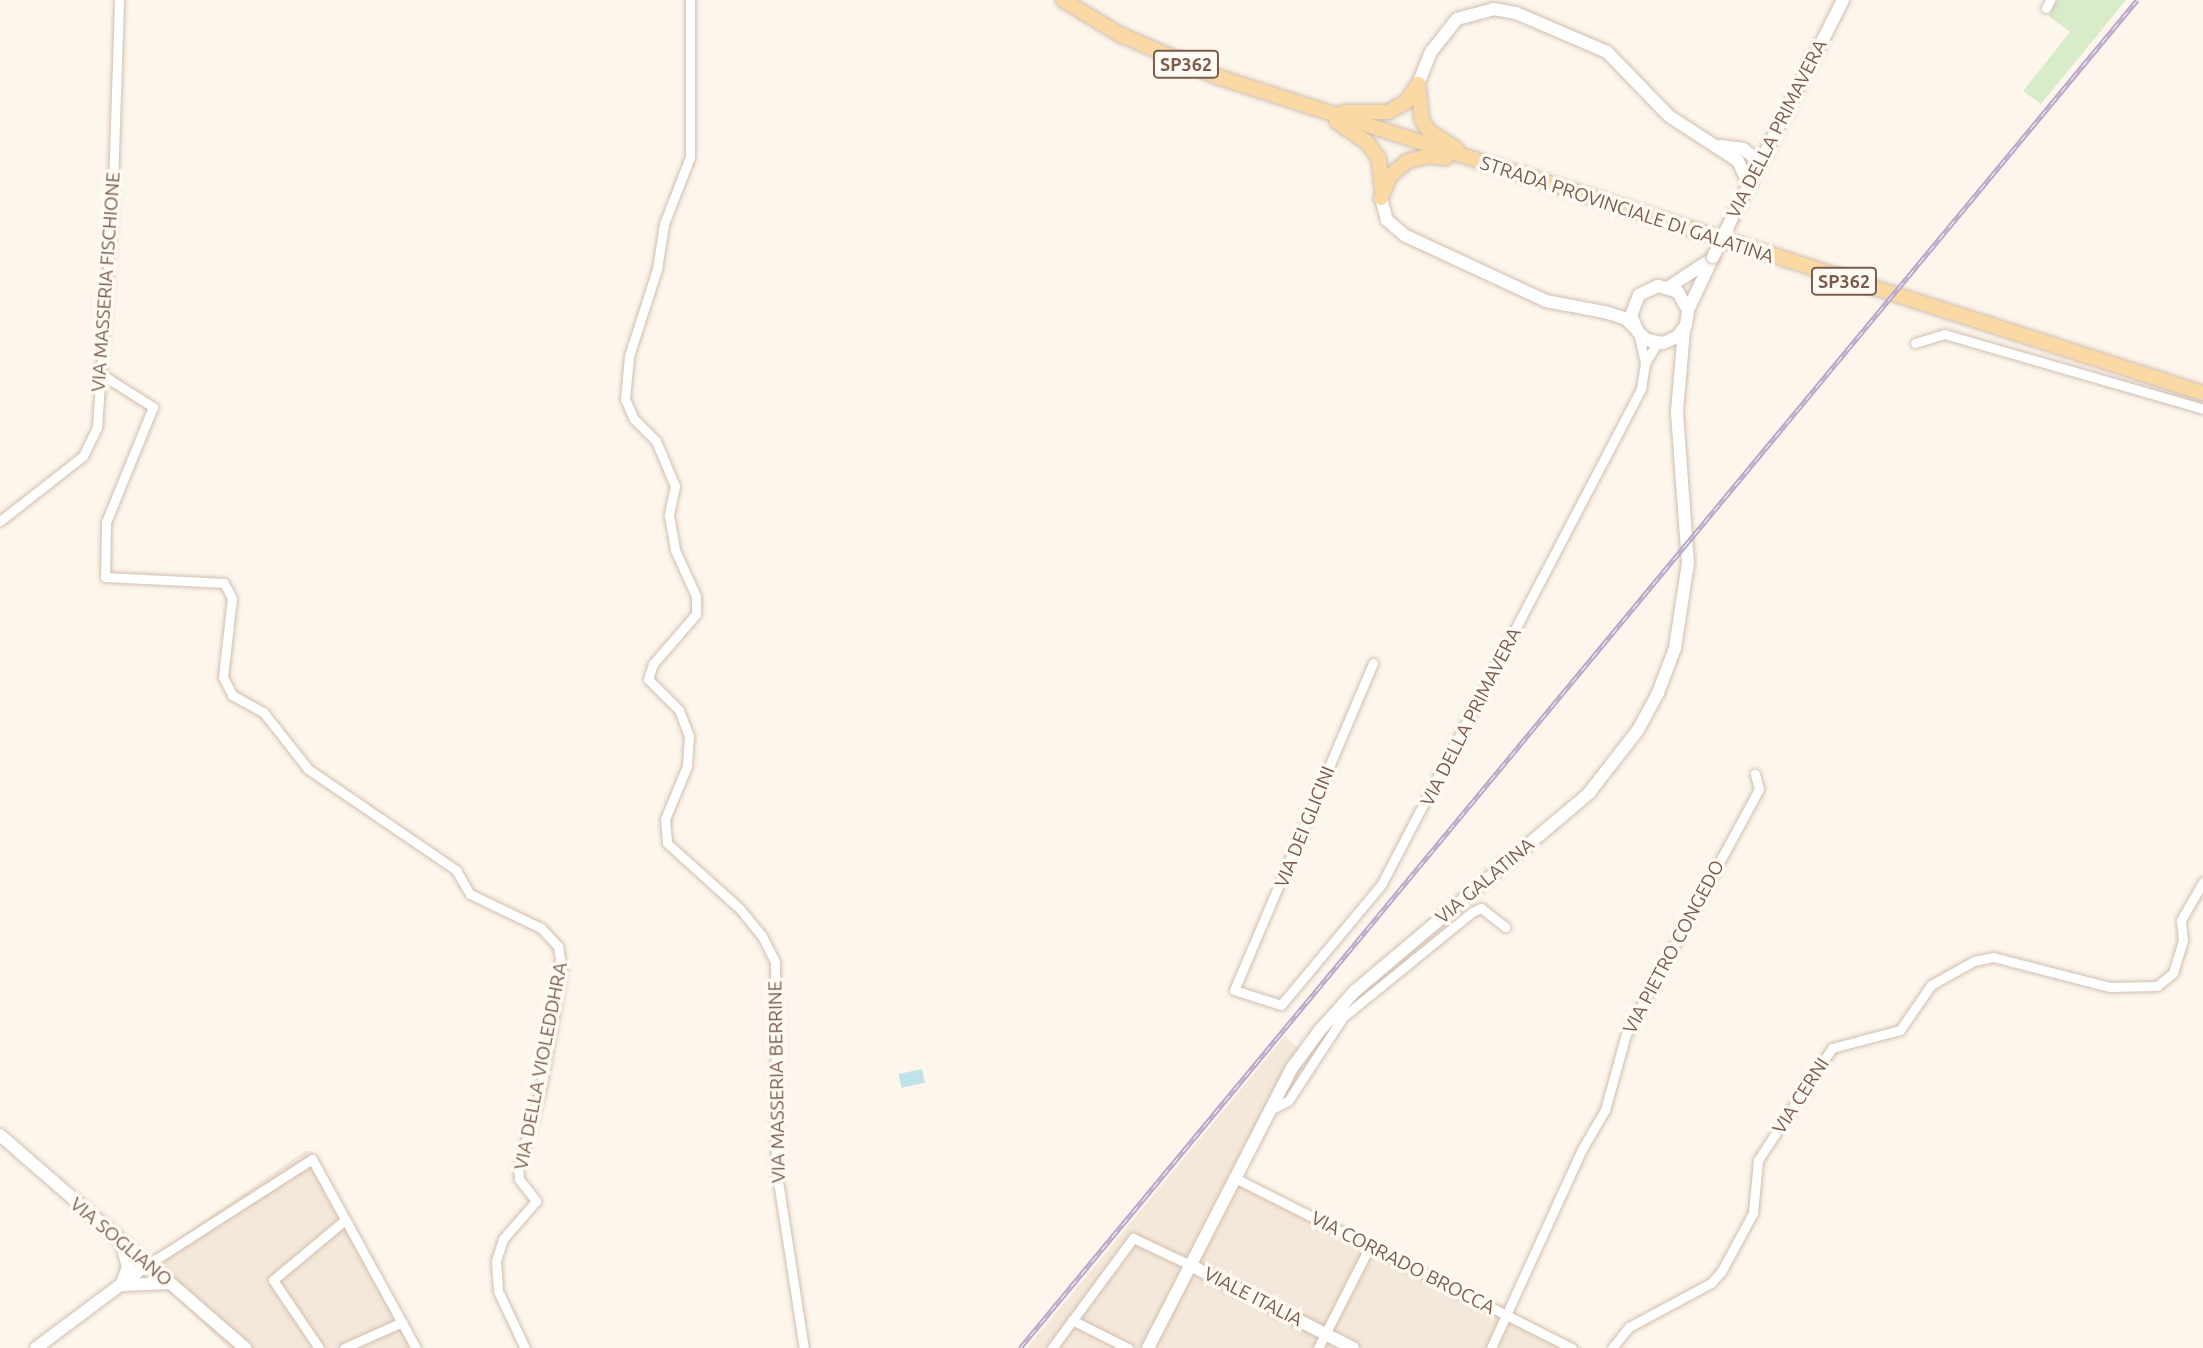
<!DOCTYPE html>
<style>
body{margin:0}
#map{position:relative;width:2203px;height:1348px;overflow:hidden;background:#fdf6ec;font-family:Ubuntu,sans-serif}
div>[style]{position:absolute}
.residential>*{inset:0;background:#f5e8da}
.green>*{inset:0;background:#d8ecc9}
.water>*{inset:0;background:#bfe3e8;transform-origin:0 0}
.roads{filter:drop-shadow(0 0 2px #d1beb0) drop-shadow(0 0 2px #d1beb0)}
.street>*{height:9px;margin:-4.5px;padding:0 4.5px;transform-origin:4.5px;border-radius:4.5px;background:#fff}
.secondary>*{height:12px;margin:-6px;padding:0 6px;transform-origin:6px;border-radius:6px;background:#fff}
.primary>*{height:14px;margin:-7px;padding:0 7px;transform-origin:7px;border-radius:7px;background:#fbd9a5}
.rail>*{height:5px;margin-top:-2.5px;transform-origin:0;background:repeating-linear-gradient(90deg,#fffaf3 0 8px,#b9a8c9 0 16px);box-sizing:border-box;border-block:2px solid #b9a8c9}
.bridges{filter:drop-shadow(0 0 2px #d6c0b0) drop-shadow(0 0 2px #d6c0b0)}
.secondary-bridge>*{height:12px;margin:-6px;padding:0 6px;transform-origin:6px;border-radius:6px;background:#fff}
span{translate:-50% -50%;white-space:nowrap;text-align:center;line-height:1.15;-webkit-text-stroke:7px #fffaf3;paint-order:stroke}
.shield-label span{padding:2px 5px;background:#fffaf3;border:2px solid;border-radius:5px;-webkit-text-stroke-width:0}
.shield-label{font-size:18px;color:#7a5c4d;font-weight:700}
.street-label{font-size:19px;color:#7a5c4d}
</style>
<div id="map">
<div class="residential">
<div style="clip-path:polygon(1285px 1036px,1307px 1057px,1242px 1177px,1584px 1348px,1027px 1348px)"></div>
<div style="clip-path:polygon(305px 1151px,311px 1151px,420px 1348px,229px 1348px,140px 1265px)"></div>
</div>
<div class="green">
<div style="clip-path:polygon(2057px 0,2126px 0,2041px 104px,2023px 91px,2070px 32px,2049px 16px)"></div>
</div>
<div class="water">
<div style="left:922px;top:1069px;width:14px;height:24px;rotate:78deg"></div>
</div>
<div class="roads">
<div class="street">
<div style="left:690px;top:0;width:157px;rotate:90deg"></div>
<div style="left:690px;top:157px;width:72px;rotate:111.2deg"></div>
<div style="left:664px;top:224px;width:46px;rotate:98.8deg"></div>
<div style="left:657px;top:269px;width:91px;rotate:107.8deg"></div>
<div style="left:629px;top:356px;width:43px;rotate:95.3deg"></div>
<div style="left:625px;top:399px;width:22px;rotate:66deg"></div>
<div style="left:634px;top:419px;width:31px;rotate:45deg"></div>
<div style="left:656px;top:441px;width:49px;rotate:67.1deg"></div>
<div style="left:675px;top:486px;width:30px;rotate:102deg"></div>
<div style="left:669px;top:515px;width:36px;rotate:80deg"></div>
<div style="left:675px;top:550px;width:51px;rotate:65.5deg"></div>
<div style="left:696px;top:596px;width:18px;rotate:90deg"></div>
<div style="left:696px;top:614px;width:66px;rotate:130.7deg"></div>
<div style="left:653px;top:664px;width:16px;rotate:108deg"></div>
<div style="left:648px;top:679px;width:44px;rotate:45deg"></div>
<div style="left:679px;top:710px;width:28px;rotate:69deg"></div>
<div style="left:689px;top:736px;width:30px;rotate:94deg"></div>
<div style="left:687px;top:766px;width:57px;rotate:112.5deg"></div>
<div style="left:665px;top:819px;width:24px;rotate:85deg"></div>
<div style="left:667px;top:843px;width:98px;rotate:42.1deg"></div>
<div style="left:740px;top:909px;width:35px;rotate:51deg"></div>
<div style="left:762px;top:936px;width:29px;rotate:63deg"></div>
<div style="left:775px;top:962px;width:206px;rotate:89.7deg"></div>
<div style="left:776px;top:1168px;width:182px;rotate:81.2deg"></div>
<div style="left:2046px;top:8px;width:9px;rotate:-63deg"></div>
<div style="left:1638px;top:332px;width:31px;rotate:77deg"></div>
<div style="left:1915px;top:343px;width:30px;rotate:-17deg"></div>
<div style="left:1944px;top:334px;width:270px;rotate:16.1deg"></div>
<div style="left:101px;top:374px;width:62px;rotate:32.4deg"></div>
<div style="left:153px;top:407px;width:124px;rotate:112.2deg"></div>
<div style="left:106px;top:522px;width:55px;rotate:91deg"></div>
<div style="left:105px;top:577px;width:119px;rotate:2.9deg"></div>
<div style="left:224px;top:583px;width:17px;rotate:62deg"></div>
<div style="left:232px;top:598px;width:80px;rotate:96.5deg"></div>
<div style="left:223px;top:677px;width:20px;rotate:63deg"></div>
<div style="left:232px;top:695px;width:37px;rotate:29deg"></div>
<div style="left:264px;top:713px;width:71px;rotate:51.8deg"></div>
<div style="left:308px;top:769px;width:179px;rotate:34.3deg"></div>
<div style="left:456px;top:870px;width:28px;rotate:60deg"></div>
<div style="left:470px;top:894px;width:79px;rotate:25.6deg"></div>
<div style="left:541px;top:928px;width:25px;rotate:47deg"></div>
<div style="left:558px;top:946px;width:25px;rotate:81deg"></div>
<div style="left:562px;top:971px;width:123px;rotate:100.3deg"></div>
<div style="left:540px;top:1092px;width:79px;rotate:106.1deg"></div>
<div style="left:518px;top:1168px;width:11px;rotate:85deg"></div>
<div style="left:519px;top:1179px;width:28px;rotate:52deg"></div>
<div style="left:536px;top:1201px;width:50px;rotate:131deg"></div>
<div style="left:503px;top:1239px;width:23px;rotate:108deg"></div>
<div style="left:496px;top:1261px;width:30px;rotate:86deg"></div>
<div style="left:498px;top:1291px;width:63px;rotate:64.7deg"></div>
<div style="left:0;top:521px;width:105px;rotate:-38.1deg"></div>
<div style="left:83px;top:456px;width:32px;rotate:-64deg"></div>
<div style="left:97px;top:427px;width:214px;rotate:-86deg"></div>
<div style="left:112px;top:214px;width:214px;rotate:-88.1deg"></div>
<div style="left:1373px;top:663px;width:355px;rotate:113deg"></div>
<div style="left:1234px;top:990px;width:49px;rotate:17.7deg"></div>
<div style="left:1281px;top:1005px;width:156px;rotate:-50.2deg"></div>
<div style="left:1381px;top:885px;width:560px;rotate:-62.34deg"></div>
<div style="left:1641px;top:389px;width:26px;rotate:-81deg"></div>
<div style="left:1645px;top:363px;width:23px;rotate:-59deg"></div>
<div style="left:1270px;top:1110px;width:20px;rotate:-27deg"></div>
<div style="left:1288px;top:1101px;width:100px;rotate:-56.8deg"></div>
<div style="left:1343px;top:1017px;width:166px;rotate:-39.1deg"></div>
<div style="left:1472px;top:912px;width:10px;rotate:-24deg"></div>
<div style="left:1481px;top:908px;width:31px;rotate:38deg"></div>
<div style="left:1233px;top:1177px;width:380px;rotate:26.8deg"></div>
<div style="left:147px;top:1265px;width:196px;rotate:-32.7deg"></div>
<div style="left:312px;top:1159px;width:216px;rotate:61.2deg"></div>
<div style="left:1072px;top:1320px;width:63px;rotate:26.6deg"></div>
<div style="left:319px;top:1348px;width:82px;rotate:-124.1deg"></div>
<div style="left:273px;top:1280px;width:94px;rotate:-39.8deg"></div>
<div style="left:344px;top:1348px;width:64px;rotate:-24.1deg"></div>
<div style="left:1052px;top:1348px;width:137px;rotate:-53.6deg"></div>
<div style="left:1133px;top:1238px;width:63px;rotate:25.3deg"></div>
<div style="left:1318px;top:1348px;width:114px;rotate:-63deg"></div>
<div style="left:1491px;top:1348px;width:217px;rotate:-65.4deg"></div>
<div style="left:1581px;top:1151px;width:48px;rotate:-59.7deg"></div>
<div style="left:1605px;top:1110px;width:79px;rotate:-74.6deg"></div>
<div style="left:1626px;top:1034px;width:279px;rotate:-61.5deg"></div>
<div style="left:1759px;top:789px;width:16px;rotate:-105deg"></div>
<div style="left:1612px;top:1348px;width:27px;rotate:-51deg"></div>
<div style="left:1629px;top:1327px;width:93px;rotate:-28.2deg"></div>
<div style="left:1711px;top:1283px;width:15px;rotate:-48deg"></div>
<div style="left:1721px;top:1272px;width:67px;rotate:-61.5deg"></div>
<div style="left:1753px;top:1213px;width:53px;rotate:-84.6deg"></div>
<div style="left:1758px;top:1160px;width:134px;rotate:-56.5deg"></div>
<div style="left:1832px;top:1048px;width:70px;rotate:-14.8deg"></div>
<div style="left:1900px;top:1030px;width:55px;rotate:-55.4deg"></div>
<div style="left:1931px;top:985px;width:49px;rotate:-29.2deg"></div>
<div style="left:1974px;top:961px;width:19px;rotate:-12deg"></div>
<div style="left:1993px;top:957px;width:121px;rotate:14.4deg"></div>
<div style="left:2110px;top:987px;width:47px;rotate:-1.2deg"></div>
<div style="left:2157px;top:986px;width:21px;rotate:-39deg"></div>
<div style="left:2173px;top:973px;width:34px;rotate:-73deg"></div>
<div style="left:2183px;top:940px;width:20px;rotate:-96deg"></div>
<div style="left:2181px;top:920px;width:44px;rotate:-59.9deg"></div>
</div>
<div class="secondary">
<div style="left:1418px;top:84px;width:35px;rotate:-68deg"></div>
<div style="left:1431px;top:52px;width:42px;rotate:-51.8deg"></div>
<div style="left:1457px;top:19px;width:38px;rotate:-15deg"></div>
<div style="left:1494px;top:9px;width:22px;rotate:10deg"></div>
<div style="left:1516px;top:13px;width:99px;rotate:23.2deg"></div>
<div style="left:1607px;top:52px;width:89px;rotate:45.9deg"></div>
<div style="left:1669px;top:116px;width:82px;rotate:33.1deg"></div>
<div style="left:1738px;top:161px;width:26px;rotate:65deg"></div>
<div style="left:1720px;top:146px;width:23px;rotate:7deg"></div>
<div style="left:1743px;top:149px;width:21px;rotate:37deg"></div>
<div style="left:1381px;top:198px;width:23px;rotate:75deg"></div>
<div style="left:1387px;top:220px;width:23px;rotate:41deg"></div>
<div style="left:1404px;top:235px;width:157px;rotate:24.9deg"></div>
<div style="left:1546px;top:301px;width:60px;rotate:10.6deg"></div>
<div style="left:1605px;top:312px;width:22px;rotate:18deg"></div>
<div style="left:1626px;top:319px;width:13px;rotate:45deg"></div>
<div style="left:1732px;top:218px;width:245px;rotate:-63deg"></div>
<div style="left:1669px;top:287px;width:45px;rotate:-33.3deg"></div>
<div style="left:1688px;top:310px;width:21px;rotate:-119deg"></div>
<div style="left:1678px;top:292px;width:21px;rotate:-163deg"></div>
<div style="left:1658px;top:286px;width:21px;rotate:155deg"></div>
<div style="left:1639px;top:295px;width:22px;rotate:111deg"></div>
<div style="left:1631px;top:316px;width:17px;rotate:66deg"></div>
<div style="left:1638px;top:332px;width:12px;rotate:42deg"></div>
<div style="left:1647px;top:340px;width:16px;rotate:11deg"></div>
<div style="left:1663px;top:343px;width:15px;rotate:-23deg"></div>
<div style="left:1677px;top:337px;width:15px;rotate:-53deg"></div>
<div style="left:1686px;top:325px;width:15px;rotate:-82deg"></div>
<div style="left:1688px;top:310px;width:59px;rotate:-64.7deg"></div>
<div style="left:0;top:1135px;width:325px;rotate:41deg"></div>
<div style="left:1190px;top:1265px;width:183px;rotate:27deg"></div>
<div style="left:122px;top:1283px;width:17px;rotate:-69deg"></div>
<div style="left:128px;top:1267px;width:24px;rotate:-105deg"></div>
<div style="left:123px;top:1285px;width:45px;rotate:-2.5deg"></div>
<div style="left:36px;top:1348px;width:139px;rotate:-36.8deg"></div>
<div style="left:1148px;top:1348px;width:315px;rotate:-62.8deg"></div>
<div style="left:1292px;top:1068px;width:47px;rotate:-53.6deg"></div>
<div style="left:1320px;top:1030px;width:52px;rotate:-48.1deg"></div>
<div style="left:1355px;top:991px;width:307px;rotate:-40.2deg"></div>
<div style="left:1589px;top:793px;width:80px;rotate:-52.1deg"></div>
<div style="left:1638px;top:730px;width:42px;rotate:-61.6deg"></div>
<div style="left:1658px;top:693px;width:48px;rotate:-69.3deg"></div>
<div style="left:1675px;top:648px;width:86px;rotate:-81.3deg"></div>
<div style="left:1688px;top:563px;width:151px;rotate:-94.2deg"></div>
<div style="left:1677px;top:412px;width:82px;rotate:-85.1deg"></div>
</div>
<div class="primary">
<div style="left:1063px;top:0;width:66px;rotate:31.3deg"></div>
<div style="left:1119px;top:34px;width:108px;rotate:23.5deg"></div>
<div style="left:1218px;top:77px;width:1034px;rotate:17.79deg"></div>
<div style="left:1418px;top:84px;width:36px;rotate:84deg"></div>
<div style="left:1422px;top:120px;width:13px;rotate:58deg"></div>
<div style="left:1429px;top:131px;width:33px;rotate:33deg"></div>
<div style="left:1344px;top:112px;width:44px"></div>
<div style="left:1388px;top:112px;width:21px;rotate:-29deg"></div>
<div style="left:1406px;top:102px;width:22px;rotate:-56deg"></div>
<div style="left:1337px;top:122px;width:36px;rotate:34deg"></div>
<div style="left:1367px;top:142px;width:21px;rotate:55deg"></div>
<div style="left:1379px;top:159px;width:31px;rotate:84deg"></div>
<div style="left:1381px;top:198px;width:24px;rotate:-68deg"></div>
<div style="left:1390px;top:176px;width:23px;rotate:-41deg"></div>
<div style="left:1407px;top:161px;width:23px;rotate:-13deg"></div>
<div style="left:1429px;top:156px;width:17px;rotate:7deg"></div>
</div>
</div>
<div class="rail">
<div style="left:1020px;top:1348px;width:1751px;rotate:-50.35deg"></div>
</div>
<div class="bridges">
<div class="secondary-bridge">
<div style="left:1713px;top:257px;width:43px;rotate:-64deg"></div>
</div>
</div>
<div class="shield-label">
<span style="left:1186px;top:64px">SP362</span>
<span style="left:1844px;top:281px">SP362</span>
</div>
<div class="street-label">
<span style="left:1777px;top:129px;rotate:-63deg">VIA DELLA PRIMAVERA</span>
<span style="left:1627px;top:210px;rotate:18deg">STRADA PROVINCIALE DI GALATINA</span>
<span style="left:106px;top:282px;rotate:-86deg">VIA MASSERIA FISCHIONE</span>
<span style="left:1471px;top:717px;rotate:-63deg">VIA DELLA PRIMAVERA</span>
<span style="left:1305px;top:827px;rotate:-68deg">VIA DEI GLICINI</span>
<span style="left:1485px;top:881px;rotate:-40deg">VIA GALATINA</span>
<span style="left:1674px;top:947px;rotate:-62deg">VIA PIETRO CONGEDO</span>
<span style="left:541px;top:1066px;rotate:-79deg">VIA DELLA VIOLEDDHRA</span>
<span style="left:777px;top:1082px;rotate:-91deg">VIA MASSERIA BERRINE</span>
<span style="left:1801px;top:1096px;rotate:-57deg">VIA CERNI</span>
<span style="left:121px;top:1242px;rotate:40deg">VIA SOGLIANO</span>
<span style="left:1403px;top:1263px;rotate:27deg">VIA CORRADO BROCCA</span>
<span style="left:1253px;top:1297px;rotate:27deg">VIALE ITALIA</span>
</div>
</div>
